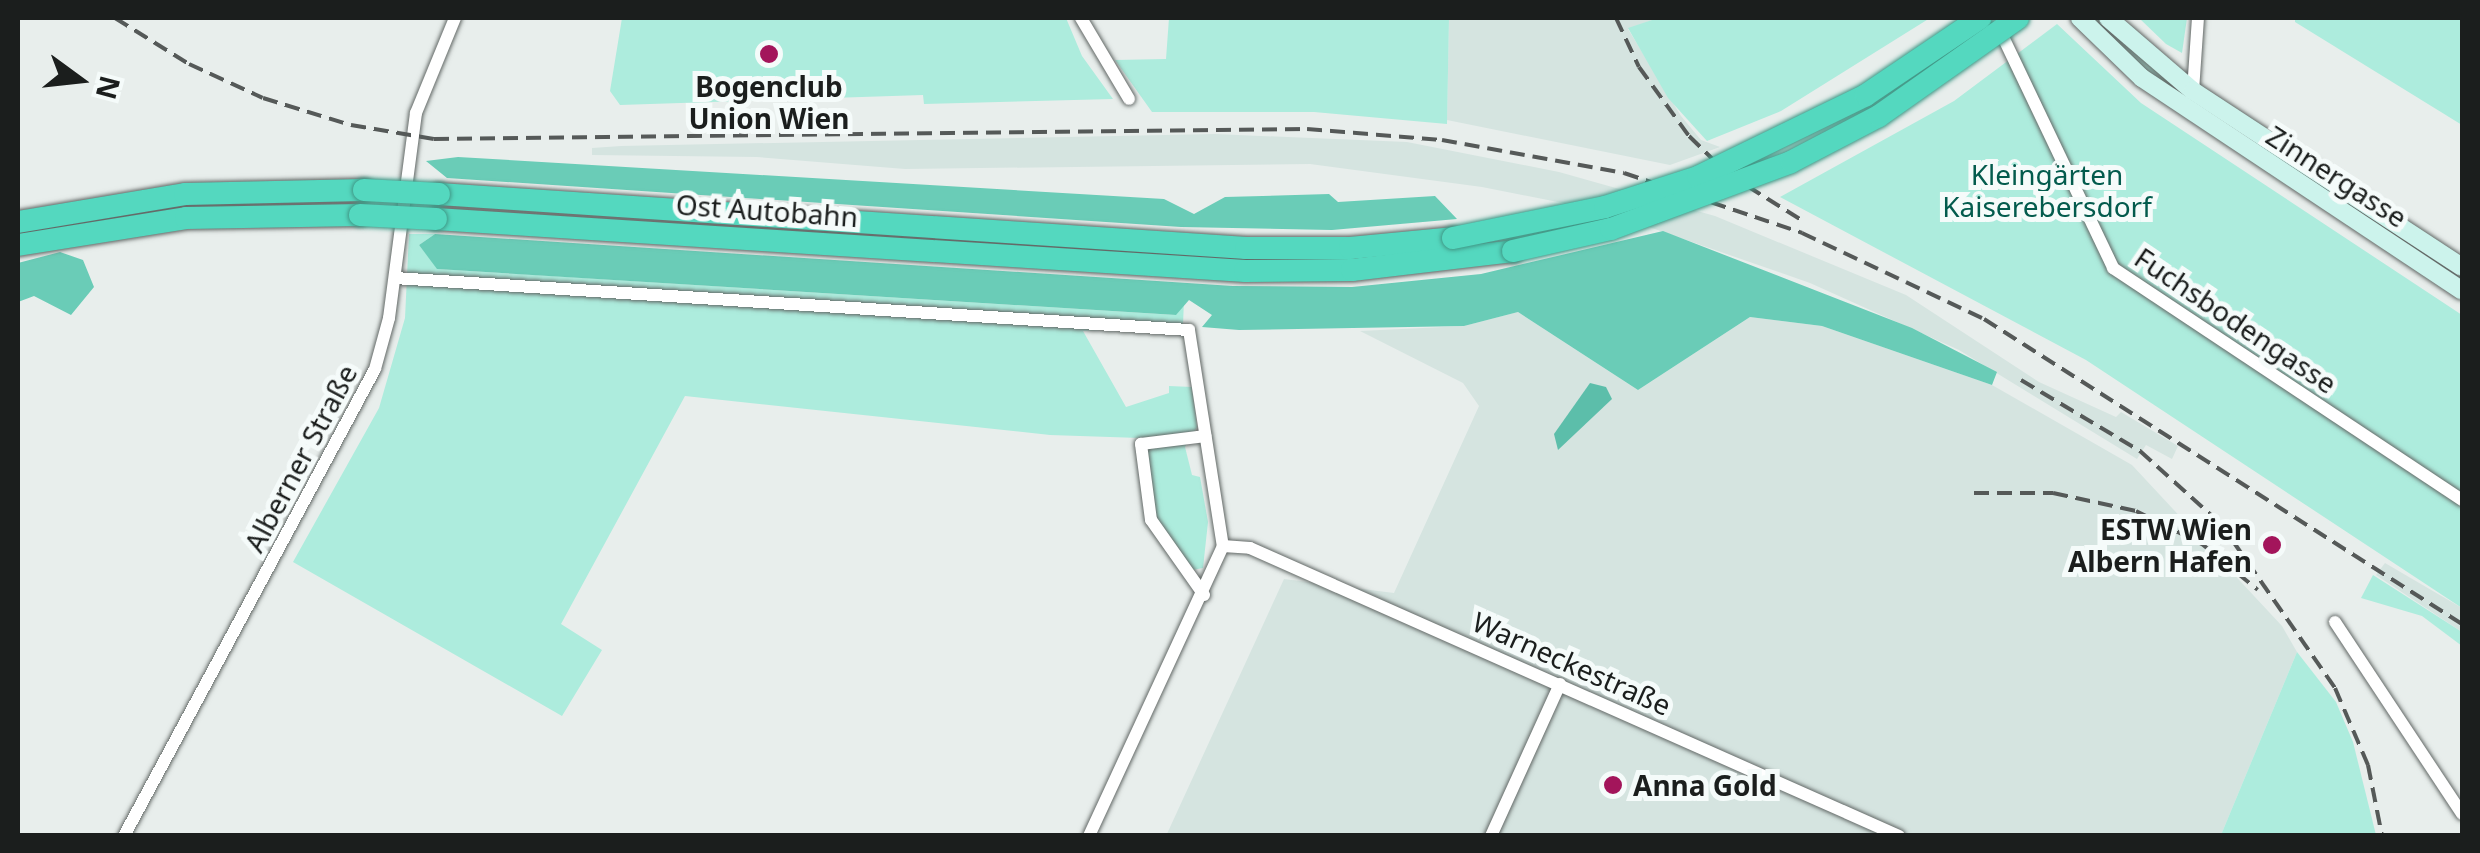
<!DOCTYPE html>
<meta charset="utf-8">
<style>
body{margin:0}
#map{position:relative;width:2480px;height:853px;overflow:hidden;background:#e8eeec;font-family:"Noto Sans",sans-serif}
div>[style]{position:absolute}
.built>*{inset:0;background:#d5e4e0}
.green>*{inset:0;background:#adecdd}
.forest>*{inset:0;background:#6accb7}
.water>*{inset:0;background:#5cbeaa}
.roads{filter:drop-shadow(0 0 2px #626866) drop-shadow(0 0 2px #626866)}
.street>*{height:12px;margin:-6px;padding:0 6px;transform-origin:6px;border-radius:6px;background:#fff}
.secondary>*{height:18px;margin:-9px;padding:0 9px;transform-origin:9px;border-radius:9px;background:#ccf3ec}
.highway>*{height:22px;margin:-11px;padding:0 11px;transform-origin:11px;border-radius:11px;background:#54d8bf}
.rail>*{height:4px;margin-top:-2px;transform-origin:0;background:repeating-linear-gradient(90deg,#555958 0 15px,transparent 0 23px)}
.bridges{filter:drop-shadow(0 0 2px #409786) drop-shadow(0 0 2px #409786)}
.highway-bridge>*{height:22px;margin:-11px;padding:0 11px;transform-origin:11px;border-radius:11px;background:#54d8bf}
.dots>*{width:28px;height:28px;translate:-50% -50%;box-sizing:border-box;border:5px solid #f5fbfa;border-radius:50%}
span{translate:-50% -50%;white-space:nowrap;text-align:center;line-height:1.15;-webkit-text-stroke:10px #f5fbfa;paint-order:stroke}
.poi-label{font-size:28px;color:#1b1e1d;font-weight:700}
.right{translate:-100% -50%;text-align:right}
.left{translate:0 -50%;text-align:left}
.park-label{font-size:28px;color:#035b4d}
.street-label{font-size:28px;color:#1b1e1d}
.frame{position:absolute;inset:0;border:20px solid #1b1e1d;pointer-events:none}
.north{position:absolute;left:30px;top:30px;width:100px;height:100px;-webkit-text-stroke:8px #f5fbfa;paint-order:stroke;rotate:105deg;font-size:28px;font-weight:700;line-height:40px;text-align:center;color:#1b1e1d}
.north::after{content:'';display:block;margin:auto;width:35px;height:45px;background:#1b1e1d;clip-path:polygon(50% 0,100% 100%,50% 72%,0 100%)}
</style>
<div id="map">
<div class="built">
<div style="clip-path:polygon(1449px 18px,1658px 18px,1628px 29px,1681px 116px,1701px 140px,1720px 147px,1670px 165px,1447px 120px)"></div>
<div style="clip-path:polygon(1215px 134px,1407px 142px,1559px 172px,1715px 216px,1906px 295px,2039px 382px,2116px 417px,2121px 412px,2178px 446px,2172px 459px,2146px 445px,2137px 459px,1959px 350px,1810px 283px,1603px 211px,1482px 187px,1310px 164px,905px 169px,757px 157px,592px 155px,592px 148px,621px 146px)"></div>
<div style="clip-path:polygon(1518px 312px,1638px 390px,1750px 317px,1822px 326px,1992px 385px,2132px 465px,2282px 626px,2297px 652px,2221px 835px,1166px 836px,1284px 579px,1394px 593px,1479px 406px,1463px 383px,1360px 331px,1464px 326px)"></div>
<div style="clip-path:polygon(2385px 563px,2462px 608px,2462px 632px,2376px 575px)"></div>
</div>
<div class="green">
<div style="clip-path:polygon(622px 18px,1066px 18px,1082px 56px,1113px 99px,924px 104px,923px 95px,620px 105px,610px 91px)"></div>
<div style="clip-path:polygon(1169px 18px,1449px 18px,1447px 124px,1314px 112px,1152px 112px,1115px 60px,1166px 59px)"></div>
<div style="clip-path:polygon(1658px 18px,1930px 18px,1781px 111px,1707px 141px,1668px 98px,1628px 28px)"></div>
<div style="clip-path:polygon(2090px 18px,2099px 18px,2192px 99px,2462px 275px,2462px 282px,2138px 65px)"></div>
<div style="clip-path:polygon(2139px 18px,2187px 18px,2182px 53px,2166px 44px)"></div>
<div style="clip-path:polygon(2295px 18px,2462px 18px,2462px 125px,2295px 22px)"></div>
<div style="clip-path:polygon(2057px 24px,2141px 103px,2462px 315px,2462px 608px,2086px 360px,1780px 197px,1954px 101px)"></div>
<div style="clip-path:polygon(409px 234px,435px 234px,419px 245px,438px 269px,1175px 315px,1184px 300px,1183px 325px,1083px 331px,1126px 407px,1169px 393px,1169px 386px,1192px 387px,1197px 427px,1185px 447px,1192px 475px,1200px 477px,1208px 522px,1203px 568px,1192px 570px,1155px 517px,1140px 438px,1050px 435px,685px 396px,561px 624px,602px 650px,562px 716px,293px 562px,379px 408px,405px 318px)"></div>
<div style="clip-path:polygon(2373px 575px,2462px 632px,2462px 646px,2422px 616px,2361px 598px)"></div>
<div style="clip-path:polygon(2297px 652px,2336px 702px,2353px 742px,2376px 835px,2221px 835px)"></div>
</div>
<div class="forest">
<div style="clip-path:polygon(458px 157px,1164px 199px,1194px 214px,1225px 197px,1329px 194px,1338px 202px,1435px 196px,1457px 219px,1332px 230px,1181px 227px,447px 178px,426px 161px)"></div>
<div style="clip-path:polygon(1663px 231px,1912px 328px,1997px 372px,1992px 385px,1822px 326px,1750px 317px,1638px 390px,1518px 312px,1464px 326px,1239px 330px,1202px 327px,1212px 315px,1189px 300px,1176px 315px,437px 269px,419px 245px,435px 234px,1233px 286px,1352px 287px,1481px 274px)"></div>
<div style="clip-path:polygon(60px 252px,83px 260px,94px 287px,71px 315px,34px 296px,18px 302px,18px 263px)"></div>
</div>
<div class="water">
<div style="clip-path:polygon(1590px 383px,1606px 387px,1612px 399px,1558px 450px,1554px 434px)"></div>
</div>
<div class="roads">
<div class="street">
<div style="left:1081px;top:18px;width:94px;rotate:59.3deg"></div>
<div style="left:1994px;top:18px;width:277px;rotate:64.5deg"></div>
<div style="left:2113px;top:268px;width:419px;rotate:33.6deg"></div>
<div style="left:2193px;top:91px;width:73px;rotate:-86.1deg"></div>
<div style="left:395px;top:278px;width:796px;rotate:3.75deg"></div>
<div style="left:1189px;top:330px;width:219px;rotate:81.1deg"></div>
<div style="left:1223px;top:546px;width:319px;rotate:114.8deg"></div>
<div style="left:1223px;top:546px;width:27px;rotate:4deg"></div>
<div style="left:1250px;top:548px;width:710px;rotate:23.93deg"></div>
<div style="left:1204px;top:595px;width:92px;rotate:-125.2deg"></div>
<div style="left:1151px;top:520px;width:77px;rotate:-97.5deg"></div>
<div style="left:1141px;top:444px;width:65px;rotate:-7deg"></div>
<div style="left:2335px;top:622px;width:230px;rotate:56.5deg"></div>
<div style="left:124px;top:836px;width:530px;rotate:-61.74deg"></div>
<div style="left:375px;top:369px;width:53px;rotate:-74.6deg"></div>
<div style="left:389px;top:318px;width:207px;rotate:-82.5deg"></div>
<div style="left:416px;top:113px;width:103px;rotate:-67.7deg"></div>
<div style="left:1491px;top:836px;width:167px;rotate:-65.6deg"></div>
</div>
<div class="secondary">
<div style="left:2080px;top:18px;width:86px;rotate:44.1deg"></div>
<div style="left:2142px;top:78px;width:384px;rotate:33.6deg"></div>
<div style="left:2108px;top:18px;width:112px;rotate:40.7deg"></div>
<div style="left:2193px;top:91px;width:321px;rotate:33.2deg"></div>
</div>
<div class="highway">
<div style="left:439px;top:194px;width:809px;rotate:3.83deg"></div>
<div style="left:1246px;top:248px;width:104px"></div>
<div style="left:1350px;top:248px;width:103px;rotate:-5.5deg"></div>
<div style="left:436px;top:219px;width:811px;rotate:3.68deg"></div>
<div style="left:1245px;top:271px;width:107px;rotate:-0.5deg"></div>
<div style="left:1352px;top:270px;width:162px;rotate:-6.7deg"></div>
<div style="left:18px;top:222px;width:169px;rotate:-9.5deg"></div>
<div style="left:185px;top:194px;width:179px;rotate:-1.3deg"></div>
<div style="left:18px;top:245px;width:170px;rotate:-9.1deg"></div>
<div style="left:186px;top:218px;width:174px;rotate:-1deg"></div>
</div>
</div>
<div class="rail">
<div style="left:115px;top:18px;width:87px;rotate:31.9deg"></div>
<div style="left:189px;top:64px;width:81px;rotate:24.7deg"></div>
<div style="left:263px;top:98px;width:92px;rotate:17.1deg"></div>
<div style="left:351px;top:125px;width:84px;rotate:9.6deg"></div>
<div style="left:434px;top:139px;width:873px;rotate:-0.66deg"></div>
<div style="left:1307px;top:129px;width:135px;rotate:4.7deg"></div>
<div style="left:1442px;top:140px;width:185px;rotate:10.3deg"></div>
<div style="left:1624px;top:173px;width:188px;rotate:18.6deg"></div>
<div style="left:1802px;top:233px;width:201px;rotate:25.3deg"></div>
<div style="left:1984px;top:319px;width:567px;rotate:32.54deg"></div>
<div style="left:1616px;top:18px;width:54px;rotate:64.9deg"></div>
<div style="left:1639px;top:67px;width:85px;rotate:54.1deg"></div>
<div style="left:1689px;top:136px;width:54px;rotate:44.3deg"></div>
<div style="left:1728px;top:174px;width:89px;rotate:32.1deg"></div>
<div style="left:2021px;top:380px;width:139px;rotate:30.8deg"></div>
<div style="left:2140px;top:451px;width:109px;rotate:42deg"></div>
<div style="left:2221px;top:524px;width:200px;rotate:55.2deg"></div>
<div style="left:2335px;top:688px;width:84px;rotate:66.8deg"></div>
<div style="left:2368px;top:765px;width:72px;rotate:78.8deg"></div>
<div style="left:1974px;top:493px;width:79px"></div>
<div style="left:2053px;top:493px;width:85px;rotate:12.2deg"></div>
<div style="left:2136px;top:511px;width:74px;rotate:26.6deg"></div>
<div style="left:2202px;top:544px;width:72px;rotate:39.4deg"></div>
</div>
<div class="bridges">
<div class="highway-bridge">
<div style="left:364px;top:190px;width:75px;rotate:3.1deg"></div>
<div style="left:360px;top:215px;width:76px;rotate:3deg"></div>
<div style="left:1453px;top:238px;width:155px;rotate:-11.5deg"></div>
<div style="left:1605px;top:207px;width:98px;rotate:-17.9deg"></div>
<div style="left:1698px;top:177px;width:187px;rotate:-26deg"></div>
<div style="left:1866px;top:95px;width:138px;rotate:-34deg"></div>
<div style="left:1513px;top:251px;width:100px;rotate:-12.7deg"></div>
<div style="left:1611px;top:229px;width:192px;rotate:-20.4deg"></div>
<div style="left:1791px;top:162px;width:99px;rotate:-27.6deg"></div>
<div style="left:1879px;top:116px;width:170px;rotate:-35.2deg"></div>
</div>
</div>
<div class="dots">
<div style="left:769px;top:54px;background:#a3155b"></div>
<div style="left:2272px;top:545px;background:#a3155b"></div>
<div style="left:1613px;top:785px;background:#a3155b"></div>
</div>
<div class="poi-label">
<span style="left:769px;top:102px">Bogenclub<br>Union Wien</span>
<span class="right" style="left:2252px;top:545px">ESTW Wien<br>Albern Hafen</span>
<span class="left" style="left:1633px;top:785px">Anna Gold</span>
</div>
<div class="park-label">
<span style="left:2047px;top:190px">Kleingärten<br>Kaiserebersdorf</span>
</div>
<div class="street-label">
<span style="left:2337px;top:176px;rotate:33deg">Zinnergasse</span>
<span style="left:767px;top:210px;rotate:4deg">Ost Autobahn</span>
<span style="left:2236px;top:320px;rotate:34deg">Fuchsbodengasse</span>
<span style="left:300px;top:458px;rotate:-62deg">Alberner Straße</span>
<span style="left:1572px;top:663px;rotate:24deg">Warneckestraße</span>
</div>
<div class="frame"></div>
<div class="north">N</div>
</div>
